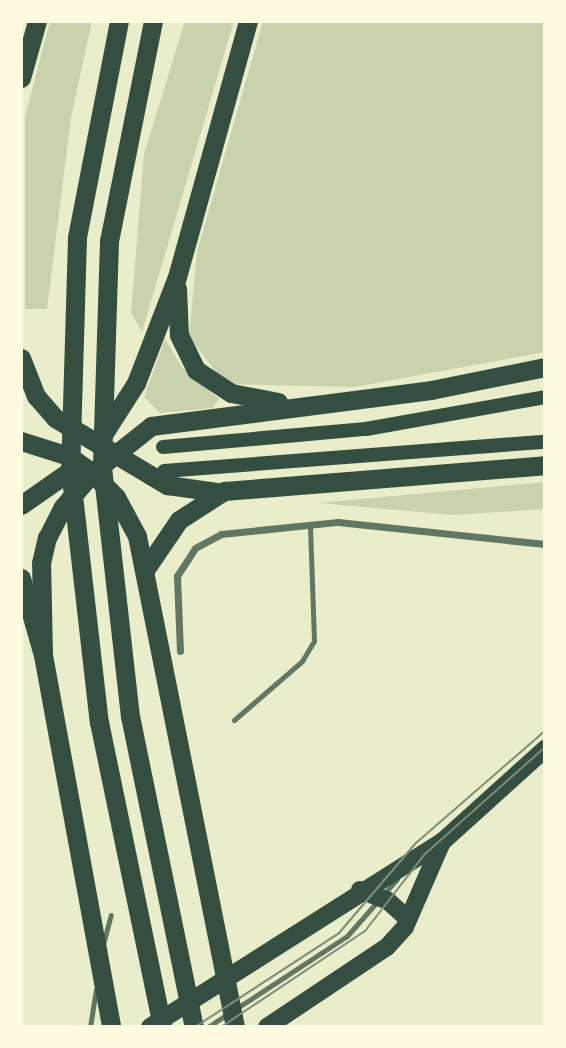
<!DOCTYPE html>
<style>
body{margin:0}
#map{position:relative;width:566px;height:1048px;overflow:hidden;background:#e9edc9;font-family:"Fira Sans Condensed",sans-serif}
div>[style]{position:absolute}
.green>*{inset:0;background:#cad2ad}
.service>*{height:5px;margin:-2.5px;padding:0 2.5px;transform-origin:2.5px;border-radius:2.5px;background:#617663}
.minor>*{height:7px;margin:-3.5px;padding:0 3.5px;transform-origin:3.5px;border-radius:3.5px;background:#617663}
.secondary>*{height:14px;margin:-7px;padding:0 7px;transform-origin:7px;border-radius:7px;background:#344e41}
.primary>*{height:18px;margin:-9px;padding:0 9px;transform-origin:9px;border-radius:9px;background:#344e41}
.motorway>*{height:19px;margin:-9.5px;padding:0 9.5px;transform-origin:9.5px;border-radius:9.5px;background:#344e41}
.tram>*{height:2px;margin:-1px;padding:0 1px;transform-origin:1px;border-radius:1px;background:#7c8e77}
span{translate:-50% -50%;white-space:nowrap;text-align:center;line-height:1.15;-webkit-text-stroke:5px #fefae0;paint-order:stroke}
.frame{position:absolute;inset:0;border:23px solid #fefae0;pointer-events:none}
</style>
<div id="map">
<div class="green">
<div style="clip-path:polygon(50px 21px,92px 21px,71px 118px,47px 309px,25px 309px,25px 117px)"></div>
<div style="clip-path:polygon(185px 21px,234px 21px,142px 332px,131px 313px,144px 154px)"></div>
<div style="clip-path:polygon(263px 21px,545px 21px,545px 352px,354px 387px,225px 384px,189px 337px,197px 252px)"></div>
<div style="clip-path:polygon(165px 339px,182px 367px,219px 399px,213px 408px,160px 413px,144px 397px)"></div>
<div style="clip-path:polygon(545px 482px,545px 509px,453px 515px,319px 503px)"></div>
</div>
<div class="service">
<div style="left:234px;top:720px;width:90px;rotate:-40.9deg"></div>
<div style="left:302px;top:661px;width:23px;rotate:-59deg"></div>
<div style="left:314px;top:641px;width:116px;rotate:-92deg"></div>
<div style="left:103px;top:944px;width:30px;rotate:-75deg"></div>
<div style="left:237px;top:1008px;width:131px;rotate:-33.2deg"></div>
<div style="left:347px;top:936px;width:76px;rotate:-48.7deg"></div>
<div style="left:90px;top:1027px;width:38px;rotate:-81deg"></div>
<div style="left:208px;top:1027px;width:25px;rotate:-34deg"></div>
</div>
<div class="minor">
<div style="left:180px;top:651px;width:75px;rotate:-92.3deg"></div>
<div style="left:177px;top:576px;width:33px;rotate:-57deg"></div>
<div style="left:195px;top:548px;width:30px;rotate:-28deg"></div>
<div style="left:221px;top:534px;width:118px;rotate:-5.9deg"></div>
<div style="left:338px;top:522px;width:208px;rotate:6.1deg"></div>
</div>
<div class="secondary">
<div style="left:163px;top:447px;width:204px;rotate:-5.1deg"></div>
<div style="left:366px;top:429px;width:182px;rotate:-10.1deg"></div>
<div style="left:164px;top:471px;width:382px;rotate:-4.4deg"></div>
</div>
<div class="primary">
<div style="left:360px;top:890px;width:30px;rotate:21deg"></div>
<div style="left:388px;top:901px;width:27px;rotate:42deg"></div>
<div style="left:150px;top:1027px;width:346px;rotate:-32.4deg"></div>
<div style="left:442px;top:842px;width:139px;rotate:-42.1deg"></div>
<div style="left:267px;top:1027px;width:144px;rotate:-33.7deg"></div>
<div style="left:387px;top:947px;width:27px;rotate:-48deg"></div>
<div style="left:405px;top:927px;width:93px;rotate:-66.5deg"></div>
</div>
<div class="motorway">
<div style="left:119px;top:21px;width:221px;rotate:101deg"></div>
<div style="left:77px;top:238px;width:231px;rotate:91.7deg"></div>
<div style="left:70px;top:469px;width:255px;rotate:83.5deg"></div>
<div style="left:99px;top:722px;width:311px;rotate:78.3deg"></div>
<div style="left:153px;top:21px;width:224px;rotate:101.3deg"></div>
<div style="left:109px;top:241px;width:226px;rotate:91.8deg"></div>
<div style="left:102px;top:467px;width:251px;rotate:83.6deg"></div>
<div style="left:130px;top:716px;width:318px;rotate:78.4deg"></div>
<div style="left:21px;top:78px;width:59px;rotate:-74.3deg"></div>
<div style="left:177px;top:288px;width:47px;rotate:87.6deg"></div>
<div style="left:179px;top:335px;width:39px;rotate:64deg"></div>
<div style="left:196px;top:370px;width:42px;rotate:33.3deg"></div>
<div style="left:231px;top:393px;width:48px;rotate:10.8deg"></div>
<div style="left:21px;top:358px;width:41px;rotate:68.5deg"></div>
<div style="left:36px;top:396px;width:29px;rotate:49deg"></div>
<div style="left:55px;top:418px;width:131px;rotate:30.9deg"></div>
<div style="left:167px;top:485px;width:50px;rotate:8deg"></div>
<div style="left:21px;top:441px;width:50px;rotate:17.4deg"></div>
<div style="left:69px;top:456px;width:29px;rotate:36deg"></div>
<div style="left:92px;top:473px;width:34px;rotate:45deg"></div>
<div style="left:116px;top:497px;width:44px;rotate:61.7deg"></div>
<div style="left:137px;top:536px;width:501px;rotate:78.71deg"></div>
<div style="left:99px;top:441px;width:69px;rotate:-57.5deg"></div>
<div style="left:136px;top:383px;width:114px;rotate:-68.9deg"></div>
<div style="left:177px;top:277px;width:266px;rotate:-74.5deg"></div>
<div style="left:21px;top:505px;width:68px;rotate:-34.9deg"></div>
<div style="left:145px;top:570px;width:60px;rotate:-55.8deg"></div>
<div style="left:179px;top:520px;width:54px;rotate:-32.8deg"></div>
<div style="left:224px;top:491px;width:322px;rotate:-4.6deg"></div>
<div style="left:21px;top:578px;width:80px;rotate:74.1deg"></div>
<div style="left:43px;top:655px;width:378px;rotate:79.6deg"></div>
<div style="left:43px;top:655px;width:92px;rotate:-91.2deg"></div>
<div style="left:41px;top:563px;width:26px;rotate:-77deg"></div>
<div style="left:47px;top:538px;width:35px;rotate:-63deg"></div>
<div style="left:63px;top:507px;width:45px;rotate:-49.5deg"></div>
<div style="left:92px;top:473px;width:75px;rotate:-38.5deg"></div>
<div style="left:151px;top:426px;width:282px;rotate:-7.3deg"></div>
<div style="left:431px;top:390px;width:116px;rotate:-11.4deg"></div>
</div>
<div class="tram">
<div style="left:195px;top:1027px;width:172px;rotate:-33.1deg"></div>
<div style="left:339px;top:933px;width:118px;rotate:-49.5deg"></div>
<div style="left:416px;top:843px;width:171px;rotate:-41deg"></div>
<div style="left:221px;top:1027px;width:173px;rotate:-33.7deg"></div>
<div style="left:365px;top:931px;width:98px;rotate:-52.1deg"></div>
<div style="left:425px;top:854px;width:161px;rotate:-41.7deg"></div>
</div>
<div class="frame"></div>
</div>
